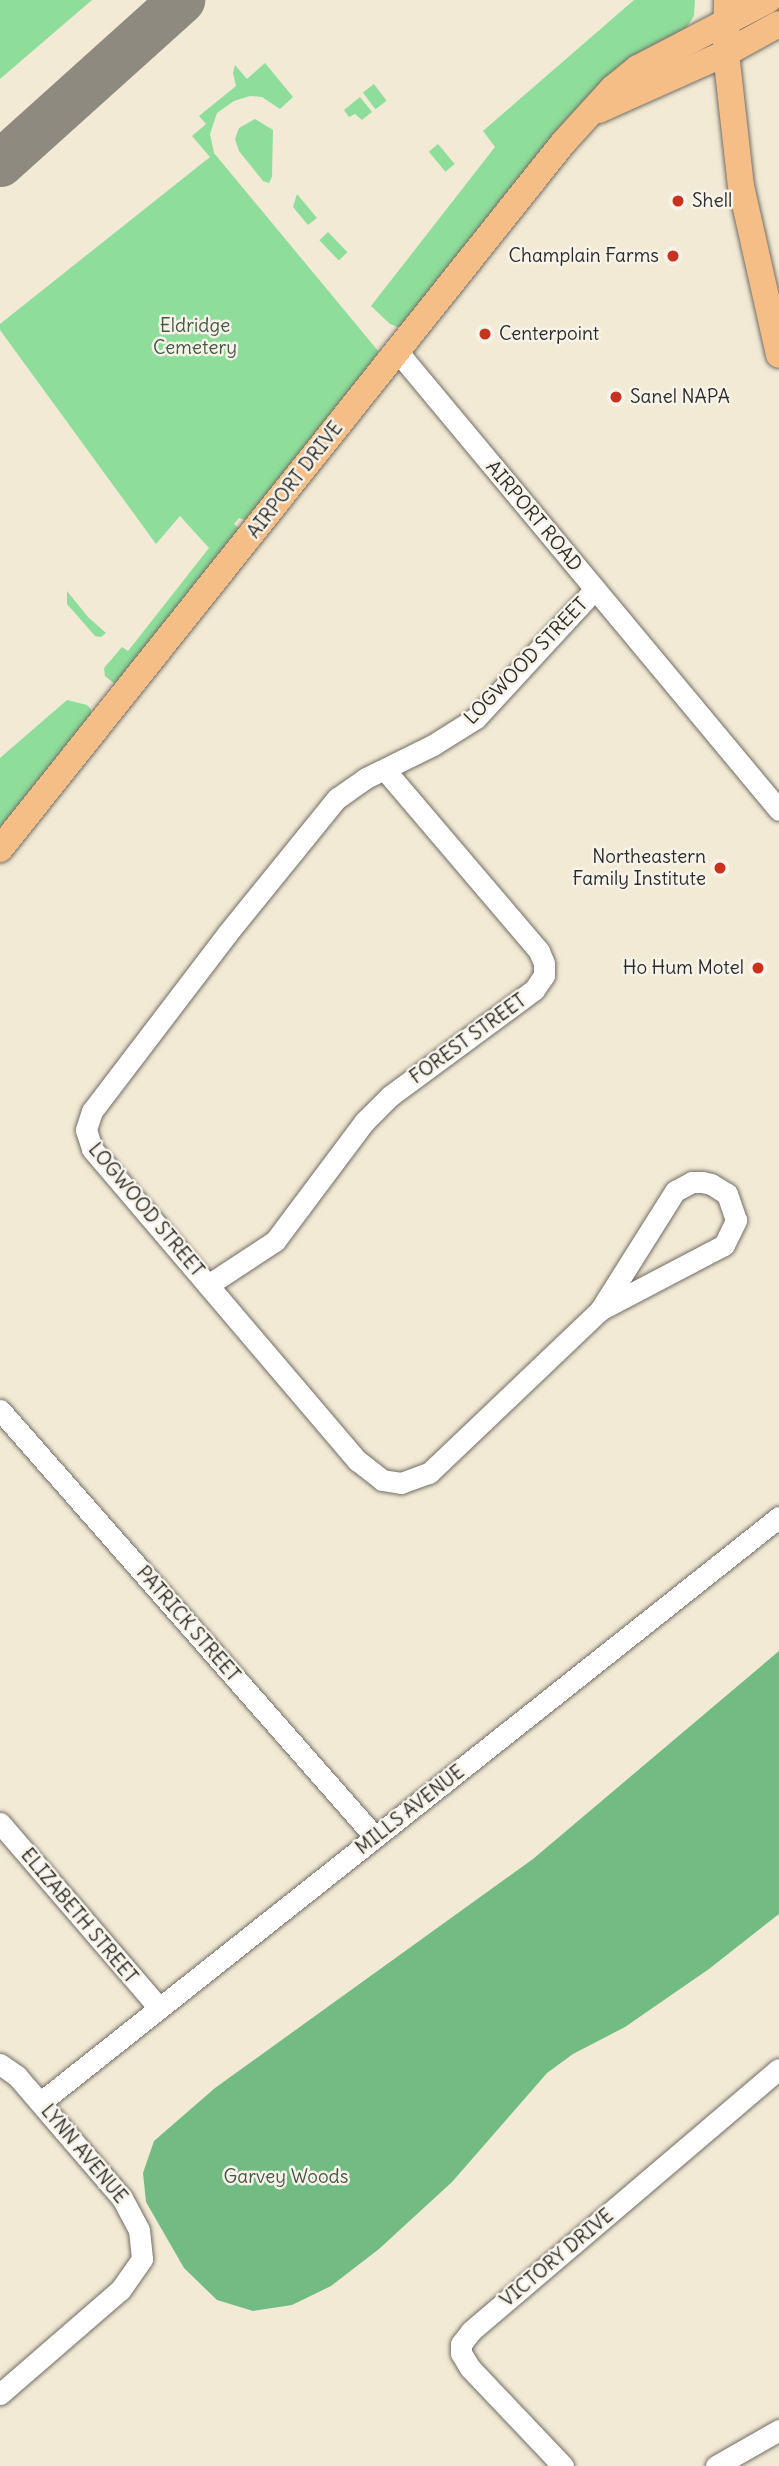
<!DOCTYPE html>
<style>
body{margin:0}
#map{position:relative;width:779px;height:2466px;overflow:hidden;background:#f3ead5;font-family:Delius,sans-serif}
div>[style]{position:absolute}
.green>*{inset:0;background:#8edd9b;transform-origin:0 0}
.forest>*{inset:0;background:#72bc83}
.taxiway>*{height:47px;margin:-23.5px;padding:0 23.5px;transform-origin:23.5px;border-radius:23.5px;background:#8f8a80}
.roads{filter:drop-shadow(0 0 2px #716e66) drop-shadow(0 0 2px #716e66)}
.minor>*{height:21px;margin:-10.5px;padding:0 10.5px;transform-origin:10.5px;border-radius:10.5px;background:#fff}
.major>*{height:26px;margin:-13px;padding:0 13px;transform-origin:13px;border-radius:13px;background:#f6be87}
.dots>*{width:19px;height:19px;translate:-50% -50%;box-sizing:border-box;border:4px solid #f7f3e8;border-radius:50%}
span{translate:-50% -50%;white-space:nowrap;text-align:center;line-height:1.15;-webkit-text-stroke:5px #f7f3e8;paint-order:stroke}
.poi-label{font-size:19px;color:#2b2b2b}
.left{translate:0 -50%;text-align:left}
.right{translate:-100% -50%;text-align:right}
.park-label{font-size:19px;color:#445847}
.street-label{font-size:19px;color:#2b2b2b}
</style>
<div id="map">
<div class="green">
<div style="clip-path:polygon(0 0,92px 0,0 79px)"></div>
<div style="clip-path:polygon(634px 0,695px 0,694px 16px,685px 30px,407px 321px,398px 327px,390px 324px,371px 306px,495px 147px,483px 131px)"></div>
<div style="clip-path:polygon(265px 63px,293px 97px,280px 109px,262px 97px,250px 96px,234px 101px,217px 113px,210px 134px,214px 153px,379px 352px,247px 521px,239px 518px,234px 524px,240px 529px,115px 684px,105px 676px,104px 668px,122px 647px,128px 651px,209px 548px,180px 516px,156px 544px,0 330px,0 324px,210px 157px,192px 136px,206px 124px,199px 116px,236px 86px,233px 73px,235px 65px,247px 79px)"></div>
<div style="left:374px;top:84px;width:21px;height:14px;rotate:53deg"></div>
<div style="clip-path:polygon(360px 97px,372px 112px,362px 120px,355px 114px,349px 117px,344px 110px)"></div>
<div style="clip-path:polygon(255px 119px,273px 130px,272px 177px,269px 183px,263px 181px,239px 151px,235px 139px,239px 128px)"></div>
<div style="left:438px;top:144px;width:26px;height:12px;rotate:50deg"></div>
<div style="clip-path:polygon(297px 194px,317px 218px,308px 225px,293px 207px)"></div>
<div style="left:328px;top:232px;width:28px;height:12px;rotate:46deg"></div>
<div style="clip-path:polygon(67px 591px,88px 617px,106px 633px,101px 637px,95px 636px,67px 604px)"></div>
<div style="clip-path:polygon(67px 700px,87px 705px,91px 709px,91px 714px,0 828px,0 758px)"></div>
</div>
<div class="forest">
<div style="clip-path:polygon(779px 1651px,779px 1914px,709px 1969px,625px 2027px,573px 2054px,547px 2073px,452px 2182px,379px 2249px,331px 2286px,292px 2305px,253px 2311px,217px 2300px,184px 2268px,146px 2202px,143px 2173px,154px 2141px,215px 2088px,533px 1859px)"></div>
</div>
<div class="taxiway">
<div style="left:0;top:163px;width:244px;rotate:-42deg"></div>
</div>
<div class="roads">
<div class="minor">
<div style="left:397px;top:351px;width:597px;rotate:50.23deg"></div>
<div style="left:595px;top:589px;width:176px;rotate:132.7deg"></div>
<div style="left:476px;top:718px;width:51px;rotate:147.9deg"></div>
<div style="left:433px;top:745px;width:75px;rotate:153.8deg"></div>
<div style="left:366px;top:778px;width:35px;rotate:145deg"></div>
<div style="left:337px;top:798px;width:175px;rotate:129deg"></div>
<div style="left:227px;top:934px;width:223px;rotate:127.3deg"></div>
<div style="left:92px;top:1111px;width:20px;rotate:108deg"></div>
<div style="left:86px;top:1130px;width:20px;rotate:72deg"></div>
<div style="left:92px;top:1149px;width:410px;rotate:49.6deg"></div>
<div style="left:358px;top:1461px;width:31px;rotate:38deg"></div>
<div style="left:382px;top:1480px;width:19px;rotate:9deg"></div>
<div style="left:401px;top:1483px;width:30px;rotate:-20deg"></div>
<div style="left:429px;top:1473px;width:236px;rotate:-43.6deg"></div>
<div style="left:600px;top:1310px;width:140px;rotate:-27.7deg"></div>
<div style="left:724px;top:1245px;width:28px;rotate:-64deg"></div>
<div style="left:736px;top:1220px;width:28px;rotate:-109deg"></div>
<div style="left:727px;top:1194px;width:19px;rotate:-148deg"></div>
<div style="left:711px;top:1184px;width:9px;rotate:-167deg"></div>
<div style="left:702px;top:1182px;width:10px;rotate:180deg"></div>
<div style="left:692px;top:1182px;width:19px;rotate:152deg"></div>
<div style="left:675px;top:1191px;width:141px;rotate:122.2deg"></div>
<div style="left:208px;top:1285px;width:80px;rotate:-33.3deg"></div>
<div style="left:275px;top:1241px;width:149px;rotate:-53.2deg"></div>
<div style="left:364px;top:1122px;width:37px;rotate:-45deg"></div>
<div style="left:390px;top:1096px;width:179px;rotate:-36.4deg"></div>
<div style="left:534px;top:990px;width:18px;rotate:-56deg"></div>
<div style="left:544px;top:975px;width:12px;rotate:-90deg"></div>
<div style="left:544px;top:963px;width:13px;rotate:-113deg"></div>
<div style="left:539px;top:951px;width:238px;rotate:-130.4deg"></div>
<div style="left:0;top:1410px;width:568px;rotate:48.71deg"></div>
<div style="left:0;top:1823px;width:244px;rotate:49.3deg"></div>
<div style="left:0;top:2064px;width:21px;rotate:35deg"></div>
<div style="left:17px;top:2076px;width:161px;rotate:49.3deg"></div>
<div style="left:122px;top:2198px;width:36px;rotate:62deg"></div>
<div style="left:139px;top:2230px;width:29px;rotate:84deg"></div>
<div style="left:142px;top:2259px;width:38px;rotate:125deg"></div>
<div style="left:120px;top:2290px;width:159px;rotate:139.1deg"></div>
<div style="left:41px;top:2102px;width:942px;rotate:-38.4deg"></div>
<div style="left:563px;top:2466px;width:135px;rotate:-133.5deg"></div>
<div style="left:470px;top:2368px;width:17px;rotate:-121deg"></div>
<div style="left:461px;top:2353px;width:9px;rotate:-90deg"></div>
<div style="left:461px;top:2344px;width:16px;rotate:-52deg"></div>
<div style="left:471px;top:2331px;width:404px;rotate:-40.4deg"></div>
<div style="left:716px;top:2466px;width:73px;rotate:-29.7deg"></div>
</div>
<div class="major">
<div style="left:727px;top:0;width:53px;rotate:91.1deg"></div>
<div style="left:726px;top:53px;width:134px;rotate:83.6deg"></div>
<div style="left:741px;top:186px;width:173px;rotate:77.3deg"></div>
<div style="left:599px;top:110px;width:139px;rotate:-24.2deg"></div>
<div style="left:726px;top:53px;width:60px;rotate:-28.7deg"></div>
<div style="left:0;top:849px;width:903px;rotate:-51.43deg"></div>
<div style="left:563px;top:143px;width:74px;rotate:-47.7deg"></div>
<div style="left:613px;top:88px;width:32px;rotate:-39deg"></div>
<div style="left:638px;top:68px;width:147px;rotate:-27.6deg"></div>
</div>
</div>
<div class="dots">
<div style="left:678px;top:201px;background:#c8321e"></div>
<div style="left:673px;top:256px;background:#c8321e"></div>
<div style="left:485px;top:334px;background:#c8321e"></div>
<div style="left:616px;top:397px;background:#c8321e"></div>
<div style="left:720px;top:868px;background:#c8321e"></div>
<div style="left:758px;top:968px;background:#c8321e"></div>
</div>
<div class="poi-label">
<span class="left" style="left:692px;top:201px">Shell</span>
<span class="right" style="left:659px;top:256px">Champlain Farms</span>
<span class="left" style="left:499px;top:334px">Centerpoint</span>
<span class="left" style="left:630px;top:397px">Sanel NAPA</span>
<span class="right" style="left:706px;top:868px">Northeastern<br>Family Institute</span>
<span class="right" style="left:744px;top:968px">Ho Hum Motel</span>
</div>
<div class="park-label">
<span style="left:195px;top:337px">Eldridge<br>Cemetery</span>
<span style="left:286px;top:2177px">Garvey Woods</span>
</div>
<div class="street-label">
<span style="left:295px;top:480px;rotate:-52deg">AIRPORT DRIVE</span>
<span style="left:534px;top:516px;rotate:50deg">AIRPORT ROAD</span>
<span style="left:526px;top:661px;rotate:-46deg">LOGWOOD STREET</span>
<span style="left:468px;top:1039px;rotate:-36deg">FOREST STREET</span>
<span style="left:146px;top:1210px;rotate:50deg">LOGWOOD STREET</span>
<span style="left:188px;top:1624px;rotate:49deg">PATRICK STREET</span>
<span style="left:410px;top:1810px;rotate:-38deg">MILLS AVENUE</span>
<span style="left:79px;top:1916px;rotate:50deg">ELIZABETH STREET</span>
<span style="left:84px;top:2154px;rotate:50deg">LYNN AVENUE</span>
<span style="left:557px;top:2258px;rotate:-40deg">VICTORY DRIVE</span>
</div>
</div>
